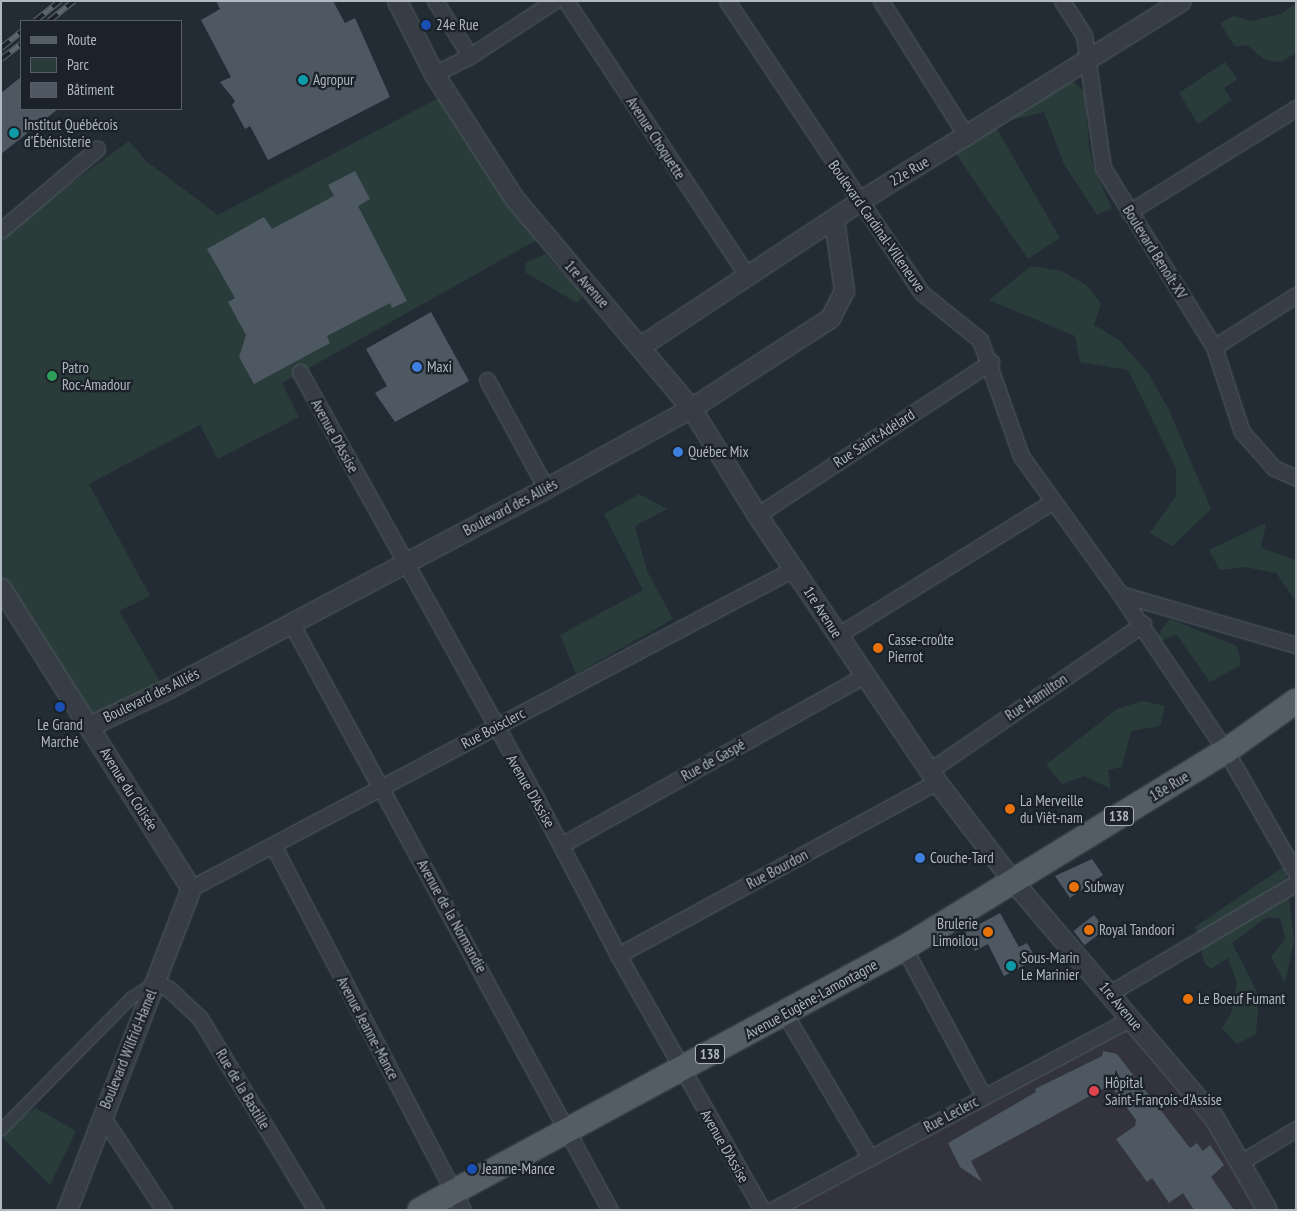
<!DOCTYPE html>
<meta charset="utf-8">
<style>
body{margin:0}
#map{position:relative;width:1297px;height:1211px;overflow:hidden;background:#232c34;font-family:"PT Sans Narrow",sans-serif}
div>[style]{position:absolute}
.medical>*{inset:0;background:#32333d}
.green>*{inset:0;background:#2a3c3a}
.building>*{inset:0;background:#4e5862;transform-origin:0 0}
.roads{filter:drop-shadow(0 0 1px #535b63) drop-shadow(0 0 1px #535b63)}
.pedestrian>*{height:11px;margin:-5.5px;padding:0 5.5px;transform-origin:5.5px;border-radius:5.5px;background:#363d45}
.minor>*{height:15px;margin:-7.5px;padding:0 7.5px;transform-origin:7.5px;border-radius:7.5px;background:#363d45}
.tertiary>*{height:19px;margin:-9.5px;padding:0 9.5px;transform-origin:9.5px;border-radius:9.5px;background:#363d45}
.primary>*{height:24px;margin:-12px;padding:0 12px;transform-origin:12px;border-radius:12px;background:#545d65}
.rail>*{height:5.5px;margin-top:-2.75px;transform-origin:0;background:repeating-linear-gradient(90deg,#1b2229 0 11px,#5c656e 0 22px);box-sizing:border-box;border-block:1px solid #5c656e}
.dots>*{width:14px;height:14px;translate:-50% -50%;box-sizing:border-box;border:2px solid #1b2229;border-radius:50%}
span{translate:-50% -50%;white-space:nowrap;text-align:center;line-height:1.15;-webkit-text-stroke:4.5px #1b2229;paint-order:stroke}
.shield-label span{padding:1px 4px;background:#1b2229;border:1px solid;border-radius:4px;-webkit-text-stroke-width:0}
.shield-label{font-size:14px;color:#b0b8c1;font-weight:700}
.poi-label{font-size:15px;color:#b0b8c1}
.left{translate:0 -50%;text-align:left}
.right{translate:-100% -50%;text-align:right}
.street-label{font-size:15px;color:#b0b8c1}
.frame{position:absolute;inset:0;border:2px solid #b0b8c1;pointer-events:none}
.legend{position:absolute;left:20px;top:20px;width:162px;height:90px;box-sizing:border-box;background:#1b2229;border:1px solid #575e66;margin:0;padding:6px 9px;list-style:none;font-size:15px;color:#b0b8c1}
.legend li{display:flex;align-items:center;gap:10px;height:25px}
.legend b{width:25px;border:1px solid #575e66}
</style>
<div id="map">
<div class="medical">
<div style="clip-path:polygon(1130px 1019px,1173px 1066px,1267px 1210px,772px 1210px)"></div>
</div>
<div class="green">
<div style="clip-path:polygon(1296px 3px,1296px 53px,1280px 62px,1265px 60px,1247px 45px,1235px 47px,1220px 23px,1234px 16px,1251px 21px,1281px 14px)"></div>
<div style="clip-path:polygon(1225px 62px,1237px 79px,1224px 88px,1232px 100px,1198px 124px,1179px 93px)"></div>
<div style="clip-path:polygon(1074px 82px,1085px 93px,1089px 149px,1095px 172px,1112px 208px,1097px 215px,1064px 164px,1044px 112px,1011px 120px,1009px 110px,1059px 84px)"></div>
<div style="clip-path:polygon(446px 94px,544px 236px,282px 383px,299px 417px,218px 459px,200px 425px,89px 484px,150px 596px,119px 611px,165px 690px,89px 726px,1px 592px,1px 235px,129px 141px,146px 161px,218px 215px)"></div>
<div style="clip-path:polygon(994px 124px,1060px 238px,1028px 259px,954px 151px)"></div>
<div style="clip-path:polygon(545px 254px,578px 289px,582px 297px,577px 303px,525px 272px,526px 263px)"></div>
<div style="clip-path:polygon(1031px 266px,1062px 271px,1086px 285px,1101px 303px,1094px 325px,1119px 340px,1148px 373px,1168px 408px,1211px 509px,1172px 546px,1150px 533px,1176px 496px,1176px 468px,1128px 370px,1080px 362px,1075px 336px,989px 300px)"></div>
<div style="clip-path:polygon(639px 494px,667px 509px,635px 526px,647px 571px,673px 619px,576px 674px,560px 635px,643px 590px,604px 514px)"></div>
<div style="clip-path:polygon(1266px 523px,1261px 548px,1296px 560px,1296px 601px,1276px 573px,1245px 567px,1220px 570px,1209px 550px)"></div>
<div style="clip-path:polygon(1170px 619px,1237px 646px,1241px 665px,1210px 682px,1176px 634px,1158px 642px,1160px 631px)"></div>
<div style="clip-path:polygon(1142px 701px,1165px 706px,1160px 726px,1131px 731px,1122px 767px,1108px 770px,1111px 789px,1085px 776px,1062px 784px,1046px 765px,1117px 709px)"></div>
<div style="clip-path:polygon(1285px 866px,1294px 940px,1285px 983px,1271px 957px,1285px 939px,1281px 919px,1267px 917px,1232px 943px,1259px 996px,1256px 1034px,1237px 1044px,1222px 1028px,1231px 1014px,1237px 982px,1228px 958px,1211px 969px,1205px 964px,1195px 927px)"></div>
<div style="clip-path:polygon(36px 1108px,76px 1131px,50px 1185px,2px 1137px,23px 1116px)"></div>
</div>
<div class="building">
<div style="clip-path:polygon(216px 1px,333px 1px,345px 23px,355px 18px,390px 97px,268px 160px,250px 126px,245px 129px,232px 105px,235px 101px,220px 82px,231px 77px,201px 20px,220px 9px)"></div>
<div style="clip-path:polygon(21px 77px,21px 109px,58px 109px,1px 154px,1px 93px)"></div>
<div style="clip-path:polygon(355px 171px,370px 199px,358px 206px,407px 301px,392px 308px,390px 303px,327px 336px,330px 343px,254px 384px,239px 357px,246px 335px,228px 302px,235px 298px,207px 249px,264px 217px,272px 229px,334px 196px,328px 185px)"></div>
<div style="clip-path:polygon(431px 312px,469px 381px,395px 422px,375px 393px,387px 386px,366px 349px)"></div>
<div style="clip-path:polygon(1092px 859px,1103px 875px,1070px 898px,1055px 876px)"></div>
<div style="clip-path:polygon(1000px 913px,1019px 947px,1027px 943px,1036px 959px,1004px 976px,988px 944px,975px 951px,965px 932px)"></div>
<div style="left:1094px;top:915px;width:18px;height:26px;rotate:52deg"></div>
<div style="clip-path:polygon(1103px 1051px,1117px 1054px,1190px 1148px,1197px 1143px,1203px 1151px,1210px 1145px,1224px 1165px,1211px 1177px,1234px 1210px,1194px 1210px,1183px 1193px,1169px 1203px,1152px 1178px,1147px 1182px,1116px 1139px,1135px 1126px,1136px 1120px,1110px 1085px,971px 1161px,982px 1182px,960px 1167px,948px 1143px,1036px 1092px,1035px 1089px,1102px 1056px)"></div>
</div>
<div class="roads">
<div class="pedestrian">
<div style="left:1px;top:1129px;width:184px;rotate:-45.4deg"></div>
<div style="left:130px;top:998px;width:27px;rotate:-33deg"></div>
</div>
<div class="minor">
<div style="left:435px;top:1px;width:65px;rotate:57.5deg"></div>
<div style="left:566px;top:1px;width:327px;rotate:56.6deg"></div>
<div style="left:727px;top:1px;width:351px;rotate:56.3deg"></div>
<div style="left:922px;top:293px;width:75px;rotate:39deg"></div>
<div style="left:980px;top:340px;width:123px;rotate:70.5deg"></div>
<div style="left:1021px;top:456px;width:170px;rotate:54.3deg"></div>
<div style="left:1120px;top:594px;width:183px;rotate:16.2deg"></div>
<div style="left:881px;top:1px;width:161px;rotate:57.7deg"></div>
<div style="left:1062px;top:1px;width:40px;rotate:57.1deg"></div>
<div style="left:1084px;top:35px;width:134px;rotate:81.9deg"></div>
<div style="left:1103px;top:168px;width:211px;rotate:58.2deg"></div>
<div style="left:1214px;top:347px;width:89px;rotate:71.8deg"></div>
<div style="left:1242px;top:432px;width:48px;rotate:48.4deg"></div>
<div style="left:1274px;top:468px;width:24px;rotate:24deg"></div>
<div style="left:434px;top:74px;width:40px;rotate:-26.6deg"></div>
<div style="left:470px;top:56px;width:100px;rotate:-33.2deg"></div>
<div style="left:1129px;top:212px;width:197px;rotate:-31.9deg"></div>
<div style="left:1px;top:230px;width:126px;rotate:-40.2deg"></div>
<div style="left:1214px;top:347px;width:97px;rotate:-32.4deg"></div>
<div style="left:300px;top:372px;width:487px;rotate:61deg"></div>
<div style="left:536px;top:798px;width:177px;rotate:62.4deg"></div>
<div style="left:618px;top:955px;width:293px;rotate:60.5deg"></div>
<div style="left:487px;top:380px;width:123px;rotate:61.4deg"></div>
<div style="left:757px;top:515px;width:280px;rotate:-33.2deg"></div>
<div style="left:1120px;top:594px;width:189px;rotate:56deg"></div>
<div style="left:1226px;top:751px;width:141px;rotate:60.2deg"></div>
<div style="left:291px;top:623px;width:668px;rotate:61.48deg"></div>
<div style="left:838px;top:635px;width:253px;rotate:-31.9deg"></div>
<div style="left:929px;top:771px;width:260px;rotate:-34.5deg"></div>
<div style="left:273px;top:845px;width:411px;rotate:62.5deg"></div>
<div style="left:561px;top:845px;width:348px;rotate:-29.2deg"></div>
<div style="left:191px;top:888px;width:684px;rotate:-27.91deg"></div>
<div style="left:904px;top:948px;width:169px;rotate:61.8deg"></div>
<div style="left:618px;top:955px;width:363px;rotate:-28.5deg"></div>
<div style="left:155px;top:982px;width:16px;rotate:27deg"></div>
<div style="left:169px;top:989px;width:42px;rotate:43.1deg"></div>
<div style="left:200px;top:1018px;width:224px;rotate:58.9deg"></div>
<div style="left:1110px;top:993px;width:216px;rotate:-30.6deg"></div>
<div style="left:785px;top:1014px;width:167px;rotate:59.4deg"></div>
<div style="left:102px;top:1116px;width:113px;rotate:56.6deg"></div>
<div style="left:1241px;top:1162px;width:64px;rotate:-31deg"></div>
<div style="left:772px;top:1210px;width:406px;rotate:-28.1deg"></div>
</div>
<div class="tertiary">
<div style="left:397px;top:1px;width:82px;rotate:63.1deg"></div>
<div style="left:434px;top:74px;width:148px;rotate:57.2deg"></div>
<div style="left:514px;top:198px;width:275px;rotate:49.9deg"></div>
<div style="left:691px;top:408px;width:126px;rotate:58.3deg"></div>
<div style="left:757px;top:515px;width:322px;rotate:56deg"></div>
<div style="left:937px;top:782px;width:123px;rotate:52.6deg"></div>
<div style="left:1012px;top:880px;width:310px;rotate:49.6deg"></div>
<div style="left:1213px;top:1116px;width:108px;rotate:60.1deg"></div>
<div style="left:642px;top:345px;width:259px;rotate:-33.5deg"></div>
<div style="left:858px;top:202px;width:380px;rotate:-31.9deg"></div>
<div style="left:1px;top:588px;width:355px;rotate:57.7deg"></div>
<div style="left:191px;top:888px;width:345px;rotate:111.1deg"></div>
<div style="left:89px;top:726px;width:84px;rotate:-25.3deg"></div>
<div style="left:165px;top:690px;width:431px;rotate:-27.9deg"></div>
<div style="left:546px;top:488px;width:166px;rotate:-28.9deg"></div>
<div style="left:691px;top:408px;width:166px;rotate:-32.9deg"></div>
<div style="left:830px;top:318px;width:30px;rotate:-63deg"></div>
<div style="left:844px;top:291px;width:72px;rotate:-98deg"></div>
</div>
<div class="primary">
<div style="left:420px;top:1210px;width:550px;rotate:-28.43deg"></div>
<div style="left:904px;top:948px;width:377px;rotate:-31.5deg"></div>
<div style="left:1226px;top:751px;width:86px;rotate:-35.5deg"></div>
</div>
</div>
<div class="rail">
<div style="left:35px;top:21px;width:32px;rotate:-39deg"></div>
<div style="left:49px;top:21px;width:32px;rotate:-39deg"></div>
<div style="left:1px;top:48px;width:26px;rotate:-39deg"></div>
<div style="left:1px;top:59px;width:25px;rotate:-37deg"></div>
</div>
<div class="dots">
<div style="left:426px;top:25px;background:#1a4fb4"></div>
<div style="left:303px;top:80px;background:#0f9aa8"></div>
<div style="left:14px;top:133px;background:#0f9aa8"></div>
<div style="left:417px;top:367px;background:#3f7fe0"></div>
<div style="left:52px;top:376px;background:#2e9e5b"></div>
<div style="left:678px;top:452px;background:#3f7fe0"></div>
<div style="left:878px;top:648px;background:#e8710a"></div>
<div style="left:60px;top:707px;background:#1a4fb4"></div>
<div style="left:1010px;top:809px;background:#e8710a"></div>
<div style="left:920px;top:858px;background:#3f7fe0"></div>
<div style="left:1074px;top:887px;background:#e8710a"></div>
<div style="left:1089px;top:930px;background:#e8710a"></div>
<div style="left:988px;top:932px;background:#e8710a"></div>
<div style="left:1011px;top:966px;background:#0f9aa8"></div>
<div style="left:1188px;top:999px;background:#e8710a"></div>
<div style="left:1094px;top:1091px;background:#e0444e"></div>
<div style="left:472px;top:1169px;background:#1a4fb4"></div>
</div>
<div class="shield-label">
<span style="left:1119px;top:816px">138</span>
<span style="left:710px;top:1054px">138</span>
</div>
<div class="poi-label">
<span class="left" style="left:436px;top:25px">24e Rue</span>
<span class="left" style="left:313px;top:80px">Agropur</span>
<span class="left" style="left:24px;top:133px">Institut Québécois<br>d'Ébénisterie</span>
<span class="left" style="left:62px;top:376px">Patro<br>Roc-Amadour</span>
<span class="left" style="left:427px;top:367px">Maxi</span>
<span class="left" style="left:688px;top:452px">Québec Mix</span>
<span class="left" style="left:888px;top:648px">Casse-croûte<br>Pierrot</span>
<span style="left:60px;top:733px">Le Grand<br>Marché</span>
<span class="left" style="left:1020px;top:809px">La Merveille<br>du Viêt-nam</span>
<span class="left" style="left:930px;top:858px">Couche-Tard</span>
<span class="left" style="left:1084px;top:887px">Subway</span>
<span class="right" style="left:978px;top:932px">Brulerie<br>Limoilou</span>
<span class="left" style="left:1099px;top:930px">Royal Tandoori</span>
<span class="left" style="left:1021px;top:966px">Sous-Marin<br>Le Marinier</span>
<span class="left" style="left:1198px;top:999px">Le Boeuf Fumant</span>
<span class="left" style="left:1105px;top:1091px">Hôpital<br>Saint-François-d'Assise</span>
<span class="left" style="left:482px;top:1169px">Jeanne-Mance</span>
</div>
<div class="street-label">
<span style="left:656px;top:138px;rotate:57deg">Avenue Choquette</span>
<span style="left:909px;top:171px;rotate:-31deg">22e Rue</span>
<span style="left:877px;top:226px;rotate:55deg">Boulevard Cardinal-Villeneuve</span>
<span style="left:1155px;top:252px;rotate:58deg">Boulevard Benoît-XV</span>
<span style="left:587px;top:284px;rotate:48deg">1re Avenue</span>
<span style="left:335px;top:436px;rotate:61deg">Avenue D'Assise</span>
<span style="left:874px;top:438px;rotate:-33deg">Rue Saint-Adélard</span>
<span style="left:510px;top:507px;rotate:-28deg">Boulevard des Alliés</span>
<span style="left:823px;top:612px;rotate:57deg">1re Avenue</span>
<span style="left:151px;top:695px;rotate:-26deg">Boulevard des Alliés</span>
<span style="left:1036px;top:697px;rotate:-34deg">Rue Hamilton</span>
<span style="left:493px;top:728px;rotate:-28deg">Rue Boisclerc</span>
<span style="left:713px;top:760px;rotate:-29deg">Rue de Gaspé</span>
<span style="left:1169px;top:786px;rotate:-31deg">18e Rue</span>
<span style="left:129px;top:789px;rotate:58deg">Avenue du Colisée</span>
<span style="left:531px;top:791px;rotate:60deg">Avenue D'Assise</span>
<span style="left:777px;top:869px;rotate:-28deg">Rue Bourdon</span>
<span style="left:452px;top:916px;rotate:61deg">Avenue de la Normandie</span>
<span style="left:811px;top:999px;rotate:-29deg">Avenue Eugène-Lamontagne</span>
<span style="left:1121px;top:1006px;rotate:50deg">1re Avenue</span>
<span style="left:368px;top:1028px;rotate:62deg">Avenue Jeanne-Mance</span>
<span style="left:128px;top:1049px;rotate:-68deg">Boulevard Wilfrid-Hamel</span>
<span style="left:243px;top:1089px;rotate:59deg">Rue de la Bastille</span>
<span style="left:951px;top:1114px;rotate:-28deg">Rue Leclerc</span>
<span style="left:725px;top:1146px;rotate:60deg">Avenue D'Assise</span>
</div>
<div class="frame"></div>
<ul class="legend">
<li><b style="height:6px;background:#545d65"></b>Route</li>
<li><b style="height:14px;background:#2a3c3a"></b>Parc</li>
<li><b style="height:14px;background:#4e5862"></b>Bâtiment</li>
</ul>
</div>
